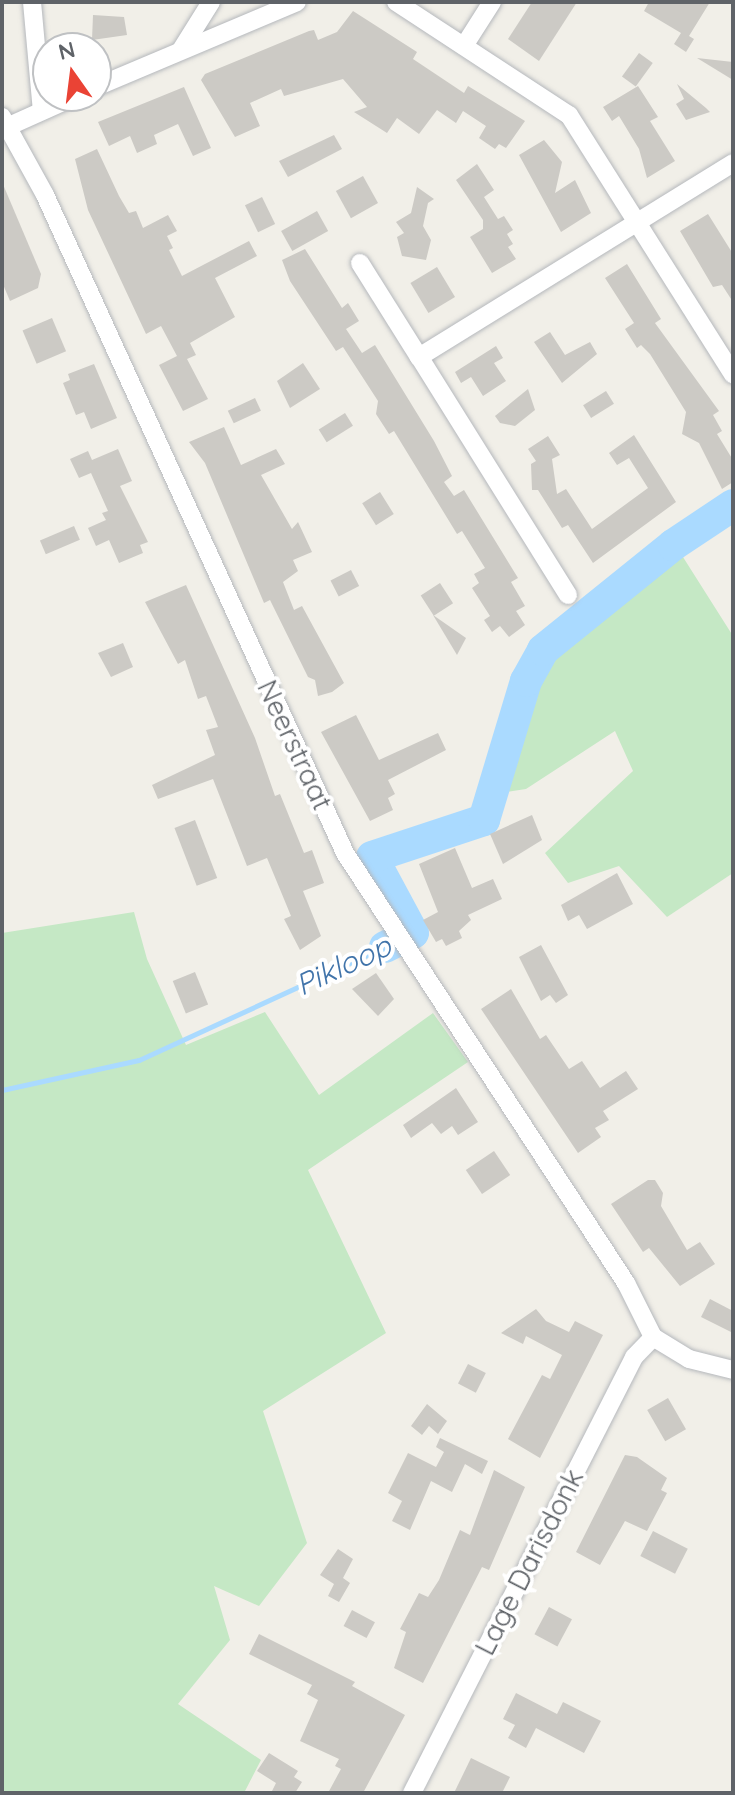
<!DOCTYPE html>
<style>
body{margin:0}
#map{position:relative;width:735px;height:1795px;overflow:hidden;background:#f1efe8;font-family:Quicksand,sans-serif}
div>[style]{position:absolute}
.green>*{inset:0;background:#c5e8c5}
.stream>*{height:5px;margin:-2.5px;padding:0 2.5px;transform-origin:2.5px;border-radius:2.5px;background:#aadaff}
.river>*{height:32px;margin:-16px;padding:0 16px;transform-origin:16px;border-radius:16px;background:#aadaff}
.building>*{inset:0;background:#cccac5;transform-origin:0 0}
.roads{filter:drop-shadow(0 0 2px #b5b8bc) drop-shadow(0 0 2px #b5b8bc)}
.street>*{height:18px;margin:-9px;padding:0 9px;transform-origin:9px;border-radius:9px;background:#fff}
span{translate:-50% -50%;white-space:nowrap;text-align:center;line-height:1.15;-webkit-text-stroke:8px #fff;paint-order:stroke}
.street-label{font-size:28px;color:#5f6368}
.water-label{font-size:30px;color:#4174aa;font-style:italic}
.frame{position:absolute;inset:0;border:4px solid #5f6368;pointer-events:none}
.north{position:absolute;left:32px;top:32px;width:80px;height:80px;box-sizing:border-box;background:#fff;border:2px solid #bfc1c3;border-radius:50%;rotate:346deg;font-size:22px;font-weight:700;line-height:32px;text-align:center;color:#5f6368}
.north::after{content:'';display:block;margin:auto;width:28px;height:36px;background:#ea4335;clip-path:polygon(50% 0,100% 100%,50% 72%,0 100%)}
</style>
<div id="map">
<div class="green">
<div style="clip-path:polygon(676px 546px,733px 636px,733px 873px,667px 917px,619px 866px,568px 883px,545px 853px,633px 771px,615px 731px,526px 789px,481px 796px,543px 650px)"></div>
<div style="clip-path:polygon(134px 912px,147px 959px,186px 1045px,265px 1012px,319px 1095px,433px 1013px,468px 1062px,308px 1170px,386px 1333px,263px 1411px,307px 1543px,259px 1606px,214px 1586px,230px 1640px,178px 1704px,261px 1760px,244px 1793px,2px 1793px,2px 933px)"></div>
</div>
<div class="stream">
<div style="left:2px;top:1090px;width:140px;rotate:-12.4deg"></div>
<div style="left:139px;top:1060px;width:271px;rotate:-24.7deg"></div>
</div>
<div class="river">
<div style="left:385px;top:947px;width:31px;rotate:-27deg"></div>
<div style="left:413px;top:933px;width:86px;rotate:-118.3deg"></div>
<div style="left:372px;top:857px;width:118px;rotate:-18.3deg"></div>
<div style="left:484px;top:820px;width:145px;rotate:-73.2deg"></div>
<div style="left:526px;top:681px;width:35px;rotate:-61deg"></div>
<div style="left:543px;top:650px;width:167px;rotate:-38.9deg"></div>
<div style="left:673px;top:545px;width:72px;rotate:-33.7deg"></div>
</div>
<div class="building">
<div style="clip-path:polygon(532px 2px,577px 2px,539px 61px,508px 39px)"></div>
<div style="clip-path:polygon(649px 2px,710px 2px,689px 36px,694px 39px,686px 52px,674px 44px,681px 33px,644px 11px)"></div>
<div style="clip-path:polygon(353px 11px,417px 52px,413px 59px,464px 93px,468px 86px,525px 121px,506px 148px,499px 144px,495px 149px,479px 138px,486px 126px,463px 111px,456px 123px,437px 110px,419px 134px,397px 118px,387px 133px,354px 112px,367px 107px,343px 79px,284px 96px,281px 89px,250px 103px,260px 126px,235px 137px,201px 80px,205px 74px,309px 31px,314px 30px,318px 40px,337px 32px)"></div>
<div style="clip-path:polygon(93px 15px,124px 17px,127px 35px,92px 40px)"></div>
<div style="left:639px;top:53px;width:17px;height:29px;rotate:36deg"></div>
<div style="clip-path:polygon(697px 58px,733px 62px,733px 80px)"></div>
<div style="clip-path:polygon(677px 84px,706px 108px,710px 112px,686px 120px,676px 104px,684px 99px)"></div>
<div style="clip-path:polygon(638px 86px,658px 117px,650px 121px,675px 161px,647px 178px,639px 149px,619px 116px,612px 121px,603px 107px)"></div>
<div style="clip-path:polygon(184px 87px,211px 148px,193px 156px,178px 124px,154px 135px,157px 144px,137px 153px,130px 136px,109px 146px,98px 122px)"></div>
<div style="clip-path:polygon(334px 135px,342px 149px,288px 177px,279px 161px)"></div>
<div style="clip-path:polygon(544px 140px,562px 162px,555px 193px,575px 180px,591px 213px,561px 232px,519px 155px)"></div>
<div style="clip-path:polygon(97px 149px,119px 196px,129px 213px,136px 211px,143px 228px,168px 215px,177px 231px,167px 236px,173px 248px,169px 250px,182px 276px,249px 241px,257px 256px,215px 278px,235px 317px,190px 343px,196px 355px,187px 359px,208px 399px,183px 411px,159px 365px,177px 356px,161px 326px,146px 334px,88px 210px,75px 159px)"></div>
<div style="clip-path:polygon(477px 164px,494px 190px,484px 197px,498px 219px,504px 216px,513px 230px,507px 234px,513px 244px,508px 247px,516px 259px,492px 273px,470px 237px,483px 229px,483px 220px,456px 180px)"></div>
<div style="left:363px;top:176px;width:31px;height:31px;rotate:61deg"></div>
<div style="clip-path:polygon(2px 182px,41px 274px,38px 288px,10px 301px,2px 282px)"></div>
<div style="clip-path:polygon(417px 187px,434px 199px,428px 203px,423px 226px,431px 240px,426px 260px,402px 256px,397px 237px,404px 233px,396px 222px,411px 213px)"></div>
<div style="left:262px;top:197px;width:30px;height:19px;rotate:64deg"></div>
<div style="left:317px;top:211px;width:23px;height:41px;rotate:61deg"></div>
<div style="clip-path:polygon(708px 214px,733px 254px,733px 302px,722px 285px,713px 287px,680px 231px)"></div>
<div style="clip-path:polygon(305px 249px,342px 308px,348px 303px,359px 321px,346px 329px,362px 353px,375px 345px,434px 441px,452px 476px,444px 482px,454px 496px,464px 490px,518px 578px,511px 582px,525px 606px,516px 611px,525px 625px,509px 637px,500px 626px,492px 632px,484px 620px,490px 616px,472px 588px,479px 583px,474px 574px,485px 568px,462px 531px,457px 534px,394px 431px,389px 434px,376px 414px,378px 401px,343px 347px,336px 351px,290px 281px,282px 260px)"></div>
<div style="clip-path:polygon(627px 264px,661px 319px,655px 323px,719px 411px,713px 415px,722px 431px,717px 434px,733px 460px,733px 482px,722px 489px,699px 443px,682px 434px,686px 412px,650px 354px,641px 345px,637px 348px,625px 329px,634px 323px,605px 278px)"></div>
<div style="left:437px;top:267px;width:35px;height:31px;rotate:59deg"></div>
<div style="left:52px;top:318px;width:36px;height:32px;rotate:67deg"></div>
<div style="clip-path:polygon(550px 332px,565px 355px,590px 342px,597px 354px,562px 383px,534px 342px)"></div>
<div style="clip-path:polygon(496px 346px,503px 358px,494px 363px,506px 381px,483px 396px,471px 377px,461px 383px,455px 372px)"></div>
<div style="clip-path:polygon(303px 363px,320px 389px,290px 408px,277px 381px)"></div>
<div style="clip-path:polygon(94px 364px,117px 418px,91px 429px,84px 412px,76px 415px,63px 383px,70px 380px,68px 374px)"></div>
<div style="clip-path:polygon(528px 389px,535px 410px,515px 426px,500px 423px,495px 416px)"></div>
<div style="left:606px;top:391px;width:15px;height:27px;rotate:58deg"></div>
<div style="left:255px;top:398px;width:14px;height:30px;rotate:65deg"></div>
<div style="left:345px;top:413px;width:15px;height:31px;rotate:58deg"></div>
<div style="clip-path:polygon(224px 427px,241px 465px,276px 449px,285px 464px,261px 475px,292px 529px,298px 522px,312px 552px,293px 560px,298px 571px,283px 582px,294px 610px,302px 606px,344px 683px,332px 692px,318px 696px,315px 680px,308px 677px,270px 600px,264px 603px,205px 463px,189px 442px)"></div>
<div style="clip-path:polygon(634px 435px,676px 502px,593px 563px,568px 525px,562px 528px,538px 490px,532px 490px,531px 464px,536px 461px,528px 449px,548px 436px,560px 455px,552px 459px,557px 494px,566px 489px,592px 529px,648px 488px,629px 458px,617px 465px,609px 453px)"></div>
<div style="clip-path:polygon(118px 449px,132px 481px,120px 486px,148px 542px,140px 545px,143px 553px,119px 563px,109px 540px,96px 546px,88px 528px,106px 520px,102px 513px,108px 511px,91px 473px,79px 478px,70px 459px,88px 451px,92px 460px)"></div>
<div style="left:380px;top:492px;width:26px;height:21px;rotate:58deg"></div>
<div style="left:74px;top:526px;width:15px;height:37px;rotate:67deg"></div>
<div style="left:351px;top:570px;width:18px;height:23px;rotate:63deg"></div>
<div style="left:440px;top:583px;width:24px;height:23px;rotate:57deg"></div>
<div style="clip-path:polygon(186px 585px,255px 738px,275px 796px,280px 794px,304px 853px,312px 850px,319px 869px,324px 883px,303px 891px,321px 936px,300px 950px,284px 919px,291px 916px,267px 858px,247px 866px,213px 779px,158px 799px,152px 785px,215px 755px,206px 730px,218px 727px,206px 696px,198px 699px,185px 660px,178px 664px,145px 602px)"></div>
<div style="clip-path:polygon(433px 615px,466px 638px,457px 655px)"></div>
<div style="clip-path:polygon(123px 643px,133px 667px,111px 677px,98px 653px)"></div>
<div style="clip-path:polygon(356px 715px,379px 760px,438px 733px,446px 750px,388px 780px,395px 794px,388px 798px,393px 810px,370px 821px,321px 732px)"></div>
<div style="clip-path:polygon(532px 815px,542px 840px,503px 864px,490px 834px)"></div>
<div style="left:195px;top:820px;width:62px;height:22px;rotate:69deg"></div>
<div style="clip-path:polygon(455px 848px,472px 888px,493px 879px,502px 899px,468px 915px,471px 920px,459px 931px,462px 938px,446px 946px,442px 939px,436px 942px,423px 920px,438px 912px,419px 864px)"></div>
<div style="clip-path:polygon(617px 873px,633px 904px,587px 929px,579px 915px,568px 921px,561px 905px)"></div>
<div style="clip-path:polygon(541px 945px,568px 995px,556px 1003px,550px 995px,541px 1001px,519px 957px)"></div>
<div style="left:195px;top:972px;width:35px;height:24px;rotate:68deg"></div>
<div style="clip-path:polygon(376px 973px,394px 999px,378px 1016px,352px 989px)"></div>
<div style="clip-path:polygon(511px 989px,540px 1039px,546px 1035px,569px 1069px,582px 1061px,600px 1088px,626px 1071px,638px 1089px,603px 1111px,609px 1120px,595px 1128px,601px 1137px,578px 1153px,481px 1009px)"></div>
<div style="clip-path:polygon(456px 1088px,478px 1122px,458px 1135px,452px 1126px,441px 1134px,432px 1123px,411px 1138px,403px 1125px)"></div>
<div style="left:494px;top:1151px;width:29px;height:34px;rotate:56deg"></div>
<div style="clip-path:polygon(648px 1180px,655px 1180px,663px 1193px,661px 1206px,687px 1250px,700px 1242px,715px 1264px,680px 1286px,649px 1248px,643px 1252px,611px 1204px)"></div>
<div style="clip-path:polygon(710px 1299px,733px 1311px,733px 1333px,701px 1317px)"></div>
<div style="clip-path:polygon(536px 1309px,546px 1321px,569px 1332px,575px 1321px,603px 1335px,540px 1458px,508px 1439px,542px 1375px,550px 1379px,562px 1355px,526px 1336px,523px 1344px,501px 1333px)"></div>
<div style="left:468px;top:1364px;width:20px;height:22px;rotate:27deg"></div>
<div style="left:668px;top:1398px;width:36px;height:24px;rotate:60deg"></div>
<div style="clip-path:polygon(427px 1404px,447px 1421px,438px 1434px,429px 1426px,422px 1435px,411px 1426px)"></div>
<div style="clip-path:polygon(440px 1438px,488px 1461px,482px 1474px,465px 1464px,452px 1492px,431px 1481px,410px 1530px,392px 1521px,402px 1501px,388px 1493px,408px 1453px,436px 1467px,444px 1452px,436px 1447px)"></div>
<div style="clip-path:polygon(625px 1455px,637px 1457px,667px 1478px,661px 1490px,667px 1493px,647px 1531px,625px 1521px,600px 1565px,576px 1552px)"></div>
<div style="clip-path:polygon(494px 1470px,525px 1487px,489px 1570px,482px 1567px,423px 1683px,394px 1668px,406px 1632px,400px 1629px,419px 1593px,428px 1597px,439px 1580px,460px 1530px,470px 1535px)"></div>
<div style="left:653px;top:1531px;width:39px;height:28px;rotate:27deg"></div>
<div style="clip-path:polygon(338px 1549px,353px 1559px,343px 1578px,350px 1583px,339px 1602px,328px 1596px,334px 1584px,320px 1575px)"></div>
<div style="left:549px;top:1607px;width:26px;height:31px;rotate:28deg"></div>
<div style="left:352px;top:1610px;width:26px;height:18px;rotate:28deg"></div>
<div style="clip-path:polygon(259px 1634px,355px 1682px,352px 1686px,405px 1715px,363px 1793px,328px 1793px,341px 1769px,335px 1766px,339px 1759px,300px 1741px,318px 1700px,307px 1694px,312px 1685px,249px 1654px)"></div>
<div style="clip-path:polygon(516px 1693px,557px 1714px,563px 1702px,601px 1721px,584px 1753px,536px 1728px,526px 1748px,508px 1738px,515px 1725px,503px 1719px)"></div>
<div style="clip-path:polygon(269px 1753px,298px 1771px,294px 1777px,302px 1782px,295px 1793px,271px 1793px,276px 1783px,257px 1771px)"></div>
<div style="clip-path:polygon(471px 1758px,510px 1777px,502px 1793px,454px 1793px)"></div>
</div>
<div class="roads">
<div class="street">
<div style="left:32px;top:2px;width:109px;rotate:84.8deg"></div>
<div style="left:396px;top:2px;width:207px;rotate:33.2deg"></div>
<div style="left:569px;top:115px;width:307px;rotate:57.7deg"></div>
<div style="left:464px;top:46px;width:52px;rotate:-57.5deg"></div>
<div style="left:181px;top:50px;width:57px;rotate:-58deg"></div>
<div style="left:96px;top:87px;width:218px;rotate:-22.9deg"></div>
<div style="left:2px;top:117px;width:89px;rotate:61.1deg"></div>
<div style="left:45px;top:195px;width:723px;rotate:65.49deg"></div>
<div style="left:345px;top:853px;width:514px;rotate:56.84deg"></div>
<div style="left:626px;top:1283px;width:60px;rotate:63.4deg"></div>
<div style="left:653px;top:1337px;width:42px;rotate:31.4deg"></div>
<div style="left:689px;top:1359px;width:45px;rotate:14deg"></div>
<div style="left:9px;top:126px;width:73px;rotate:-24.1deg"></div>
<div style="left:360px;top:263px;width:111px;rotate:57.9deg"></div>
<div style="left:568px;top:595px;width:281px;rotate:-122deg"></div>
<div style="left:419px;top:357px;width:369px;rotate:-31.7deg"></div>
<div style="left:412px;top:1793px;width:489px;rotate:-63deg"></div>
<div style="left:634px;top:1357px;width:28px;rotate:-46deg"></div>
</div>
</div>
<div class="street-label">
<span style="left:295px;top:745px;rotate:65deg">Neerstraat</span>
<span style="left:529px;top:1562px;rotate:-63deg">Lage Darisdonk</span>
</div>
<div class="water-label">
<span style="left:343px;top:965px;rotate:-25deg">Pikloop</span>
</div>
<div class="frame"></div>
<div class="north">N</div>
</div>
